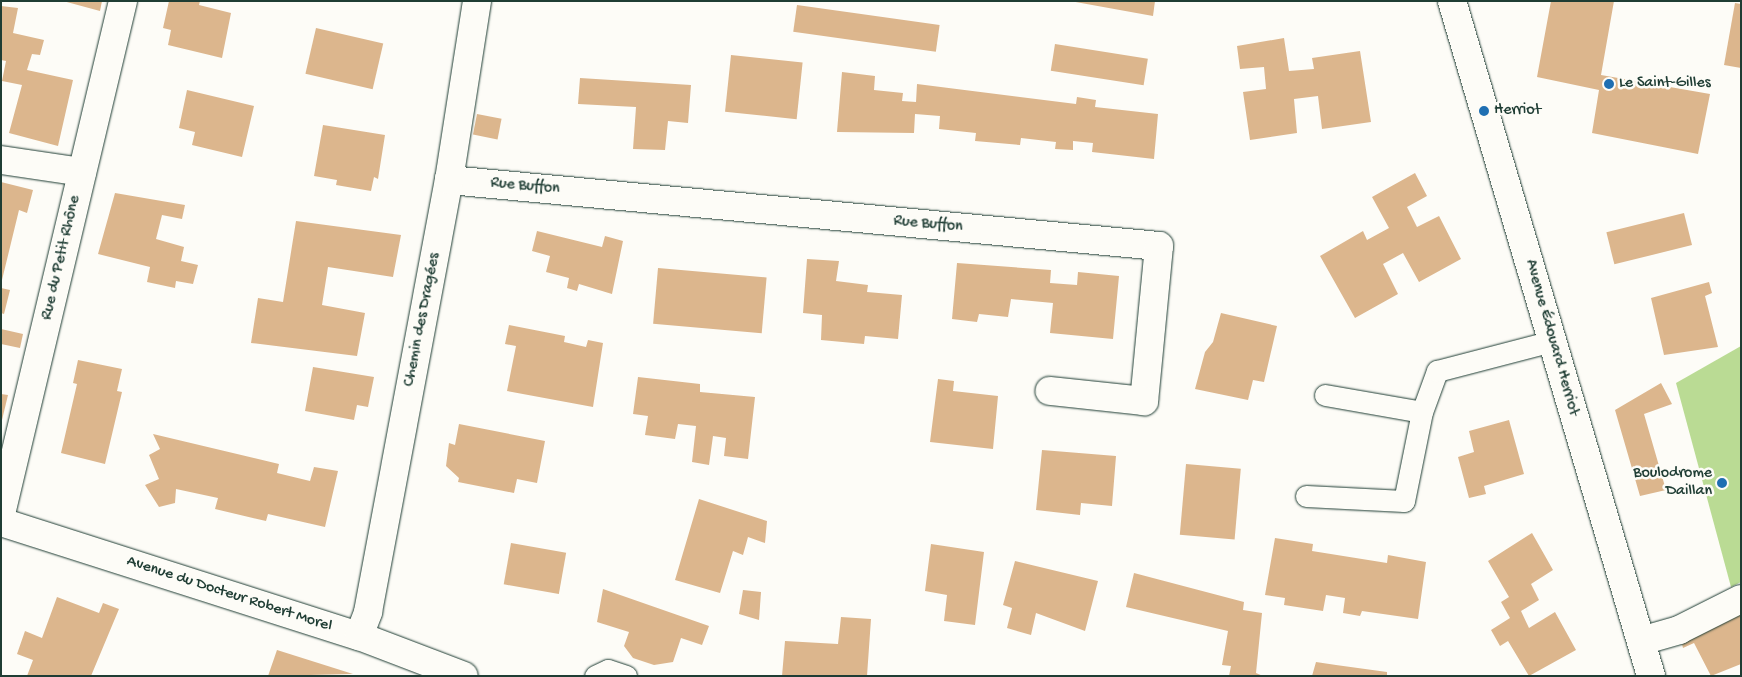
<!DOCTYPE html>
<meta charset="utf-8">
<style>
body{margin:0}
#map{position:relative;width:1742px;height:677px;overflow:hidden;background:#fdfcf7;font-family:"Gochi Hand",sans-serif}
div>[style]{position:absolute}
.green>*{inset:0;background:#badb94}
.building>*{inset:0;background:#dcb68d;transform-origin:0 0}
.roads{filter:drop-shadow(0 0 1px #1f3d34) drop-shadow(0 0 1px #1f3d34)}
.lane>*{height:21px;margin:-10.5px;padding:0 10.5px;transform-origin:10.5px;border-radius:10.5px;background:#fdfcf7}
.street>*{height:28px;margin:-14px;padding:0 14px;transform-origin:14px;border-radius:14px;background:#fdfcf7}
.secondary>*{height:28px;margin:-14px;padding:0 14px;transform-origin:14px;border-radius:14px;background:#fdfcf7}
.dots>*{width:14px;height:14px;translate:-50% -50%;box-sizing:border-box;border:2px solid #fdfcf7;border-radius:50%}
span{translate:-50% -50%;white-space:nowrap;text-align:center;line-height:1.15;-webkit-text-stroke:5px #fdfcf7;paint-order:stroke}
.poi-label{font-size:16px;color:#1f3d34}
.left{translate:0 -50%;text-align:left}
.right{translate:-100% -50%;text-align:right}
.street-label{font-size:16px;color:#1f3d34}
.frame{position:absolute;inset:0;border:2px solid #1f3d34;pointer-events:none}
</style>
<div id="map">
<div class="green">
<div style="clip-path:polygon(1741px 346px,1741px 582px,1731px 587px,1676px 383px)"></div>
</div>
<div class="building">
<div style="clip-path:polygon(63px 1px,102px 1px,100px 11px)"></div>
<div style="clip-path:polygon(169px 1px,200px 1px,199px 5px,231px 13px,222px 58px,168px 45px,171px 30px,163px 28px)"></div>
<div style="clip-path:polygon(1070px 1px,1155px 1px,1153px 16px)"></div>
<div style="clip-path:polygon(1551px 1px,1614px 1px,1601px 75px,1710px 94px,1698px 154px,1592px 133px,1599px 90px,1537px 77px)"></div>
<div style="clip-path:polygon(1735px 3px,1741px 4px,1741px 68px,1724px 65px)"></div>
<div style="left:797px;top:5px;width:144px;height:27px;rotate:8deg"></div>
<div style="clip-path:polygon(1px 6px,18px 8px,13px 33px,44px 40px,40px 55px,32px 54px,27px 70px,73px 80px,58px 146px,9px 133px,22px 85px,2px 81px,6px 61px,1px 60px)"></div>
<div style="left:316px;top:28px;width:69px;height:47px;rotate:13deg"></div>
<div style="clip-path:polygon(1284px 38px,1289px 71px,1314px 69px,1312px 58px,1360px 51px,1371px 122px,1322px 129px,1318px 96px,1294px 99px,1297px 133px,1250px 140px,1243px 92px,1266px 89px,1264px 67px,1240px 69px,1237px 46px)"></div>
<div style="left:1055px;top:44px;width:94px;height:27px;rotate:9deg"></div>
<div style="left:731px;top:55px;width:72px;height:57px;rotate:6deg"></div>
<div style="clip-path:polygon(842px 72px,875px 76px,874px 90px,903px 93px,902px 101px,916px 102px,917px 84px,1076px 104px,1077px 97px,1096px 100px,1095px 107px,1158px 114px,1154px 159px,1092px 152px,1093px 143px,1073px 141px,1073px 150px,1055px 149px,1056px 142px,1021px 138px,1020px 145px,975px 141px,976px 133px,939px 129px,940px 116px,915px 114px,914px 133px,837px 132px)"></div>
<div style="clip-path:polygon(580px 78px,691px 85px,688px 123px,668px 121px,665px 150px,633px 149px,636px 107px,578px 104px)"></div>
<div style="clip-path:polygon(187px 90px,254px 106px,242px 157px,192px 145px,195px 132px,179px 128px)"></div>
<div style="left:477px;top:114px;width:25px;height:21px;rotate:11deg"></div>
<div style="clip-path:polygon(323px 125px,385px 135px,378px 179px,374px 177px,371px 191px,336px 185px,337px 180px,314px 176px)"></div>
<div style="clip-path:polygon(1415px 173px,1427px 196px,1407px 207px,1417px 227px,1439px 216px,1461px 259px,1419px 282px,1403px 253px,1383px 264px,1398px 294px,1355px 318px,1320px 256px,1363px 231px,1367px 240px,1389px 228px,1372px 197px)"></div>
<div style="clip-path:polygon(1px 182px,33px 190px,27px 213px,19px 210px,2px 280px)"></div>
<div style="clip-path:polygon(115px 193px,185px 205px,182px 219px,162px 215px,156px 239px,184px 247px,181px 261px,198px 265px,193px 284px,176px 281px,175px 288px,147px 282px,150px 267px,98px 254px)"></div>
<div style="left:1684px;top:213px;width:33px;height:80px;rotate:76deg"></div>
<div style="clip-path:polygon(296px 221px,401px 235px,393px 277px,328px 267px,322px 305px,365px 313px,357px 356px,251px 343px,258px 298px,283px 302px)"></div>
<div style="clip-path:polygon(537px 231px,602px 247px,605px 236px,623px 241px,612px 294px,579px 284px,577px 291px,567px 288px,569px 278px,546px 272px,550px 256px,532px 251px)"></div>
<div style="clip-path:polygon(807px 259px,839px 261px,836px 281px,868px 285px,867px 292px,902px 295px,898px 339px,865px 336px,864px 344px,821px 340px,822px 315px,803px 313px)"></div>
<div style="clip-path:polygon(957px 263px,1051px 270px,1050px 283px,1077px 285px,1078px 272px,1119px 276px,1113px 339px,1050px 333px,1053px 303px,1011px 299px,1008px 317px,979px 314px,977px 322px,952px 319px)"></div>
<div style="left:658px;top:268px;width:109px;height:56px;rotate:5deg"></div>
<div style="clip-path:polygon(1709px 282px,1712px 293px,1705px 296px,1718px 347px,1664px 355px,1651px 298px)"></div>
<div style="clip-path:polygon(1px 288px,10px 290px,4px 314px,1px 313px)"></div>
<div style="clip-path:polygon(1221px 313px,1277px 326px,1264px 382px,1253px 380px,1248px 400px,1195px 389px,1205px 352px,1213px 342px)"></div>
<div style="clip-path:polygon(509px 325px,565px 336px,564px 342px,586px 347px,588px 340px,603px 343px,593px 407px,507px 391px,516px 346px,505px 344px)"></div>
<div style="clip-path:polygon(1px 329px,23px 334px,20px 348px,1px 344px)"></div>
<div style="clip-path:polygon(78px 360px,122px 369px,117px 391px,122px 392px,105px 464px,61px 453px,77px 384px,73px 383px)"></div>
<div style="clip-path:polygon(313px 367px,374px 377px,368px 407px,357px 405px,354px 420px,305px 411px)"></div>
<div style="clip-path:polygon(638px 377px,700px 384px,700px 392px,755px 397px,748px 459px,724px 456px,726px 438px,713px 436px,709px 465px,692px 462px,696px 426px,678px 424px,675px 439px,645px 435px,648px 416px,633px 414px)"></div>
<div style="clip-path:polygon(938px 379px,954px 381px,953px 391px,998px 396px,993px 449px,930px 442px)"></div>
<div style="clip-path:polygon(1661px 383px,1672px 404px,1644px 414px,1666px 490px,1640px 496px,1615px 410px)"></div>
<div style="clip-path:polygon(1px 394px,8px 395px,2px 420px,1px 420px)"></div>
<div style="clip-path:polygon(1509px 420px,1524px 474px,1484px 486px,1486px 494px,1469px 498px,1458px 457px,1474px 452px,1469px 431px)"></div>
<div style="clip-path:polygon(459px 424px,545px 441px,537px 483px,517px 479px,514px 493px,458px 482px,459px 478px,446px 466px,449px 443px,455px 445px)"></div>
<div style="clip-path:polygon(153px 434px,279px 464px,277px 473px,310px 481px,314px 467px,338px 471px,325px 527px,268px 514px,266px 521px,215px 509px,218px 498px,176px 489px,175px 503px,159px 507px,145px 485px,159px 479px,149px 455px,160px 449px)"></div>
<div style="clip-path:polygon(1042px 450px,1116px 456px,1112px 506px,1081px 503px,1080px 515px,1036px 510px)"></div>
<div style="left:1186px;top:464px;width:55px;height:71px;rotate:5deg"></div>
<div style="clip-path:polygon(699px 499px,767px 521px,765px 543px,748px 537px,743px 555px,733px 551px,720px 593px,675px 580px)"></div>
<div style="clip-path:polygon(1532px 533px,1553px 570px,1531px 584px,1539px 600px,1521px 611px,1529px 628px,1555px 612px,1576px 650px,1529px 676px,1508px 641px,1500px 646px,1491px 630px,1510px 618px,1501px 602px,1509px 597px,1488px 561px)"></div>
<div style="clip-path:polygon(1275px 538px,1313px 544px,1312px 551px,1387px 563px,1388px 555px,1426px 562px,1418px 619px,1362px 611px,1360px 616px,1343px 613px,1345px 598px,1326px 595px,1323px 611px,1284px 605px,1285px 598px,1265px 595px)"></div>
<div style="left:511px;top:543px;width:56px;height:42px;rotate:10deg"></div>
<div style="clip-path:polygon(931px 544px,984px 552px,975px 625px,944px 621px,947px 595px,925px 591px)"></div>
<div style="clip-path:polygon(1015px 561px,1098px 581px,1085px 631px,1036px 613px,1031px 635px,1007px 628px,1012px 608px,1003px 605px)"></div>
<div style="clip-path:polygon(1134px 573px,1244px 602px,1243px 610px,1262px 613px,1256px 673px,1263px 676px,1229px 676px,1231px 666px,1222px 665px,1228px 631px,1126px 607px)"></div>
<div style="clip-path:polygon(603px 589px,709px 626px,702px 645px,681px 638px,673px 662px,654px 665px,633px 658px,624px 646px,629px 632px,597px 622px)"></div>
<div style="clip-path:polygon(743px 590px,761px 592px,759px 620px,739px 614px)"></div>
<div style="clip-path:polygon(57px 597px,99px 613px,103px 603px,119px 609px,91px 676px,27px 676px,33px 660px,17px 654px,25px 631px,42px 638px)"></div>
<div style="clip-path:polygon(1741px 610px,1741px 664px,1711px 676px,1694px 643px,1683px 648px,1681px 640px)"></div>
<div style="clip-path:polygon(841px 617px,871px 619px,867px 676px,782px 676px,785px 641px,838px 644px)"></div>
<div style="clip-path:polygon(277px 650px,353px 674px,268px 676px)"></div>
<div style="clip-path:polygon(1316px 662px,1336px 665px,1387px 672px,1387px 676px,1312px 676px)"></div>
</div>
<div class="roads">
<div class="lane">
<div style="left:1325px;top:395px;width:98px;rotate:9.9deg"></div>
<div style="left:1306px;top:496px;width:98px;rotate:2.9deg"></div>
<div style="left:1404px;top:501px;width:91px;rotate:-78.6deg"></div>
<div style="left:1422px;top:412px;width:44px;rotate:-69.9deg"></div>
<div style="left:1437px;top:371px;width:119px;rotate:-14.6deg"></div>
<div style="left:595px;top:676px;width:14px;rotate:-25deg"></div>
<div style="left:608px;top:670px;width:19px;rotate:18deg"></div>
</div>
<div class="street">
<div style="left:1px;top:160px;width:82px;rotate:8.4deg"></div>
<div style="left:449px;top:180px;width:713px;rotate:5.31deg"></div>
<div style="left:1159px;top:246px;width:156px;rotate:95.5deg"></div>
<div style="left:1144px;top:401px;width:95px;rotate:-173.9deg"></div>
<div style="left:1px;top:514px;width:527px;rotate:-76.62deg"></div>
<div style="left:359px;top:636px;width:26px;rotate:-69deg"></div>
<div style="left:368px;top:612px;width:440px;rotate:-79.4deg"></div>
<div style="left:449px;top:180px;width:181px;rotate:-81.1deg"></div>
<div style="left:1641px;top:641px;width:40px;rotate:-16deg"></div>
<div style="left:1679px;top:630px;width:69px;rotate:-26.6deg"></div>
</div>
<div class="secondary">
<div style="left:1452px;top:1px;width:704px;rotate:73.57deg"></div>
<div style="left:1px;top:522px;width:376px;rotate:17.7deg"></div>
<div style="left:359px;top:636px;width:112px;rotate:20.9deg"></div>
</div>
</div>
<div class="dots">
<div style="left:1609px;top:84px;background:#1f6fb2"></div>
<div style="left:1484px;top:111px;background:#1f6fb2"></div>
<div style="left:1722px;top:483px;background:#1f6fb2"></div>
</div>
<div class="poi-label">
<span class="left" style="left:1619px;top:84px">Le Saint-Gilles</span>
<span class="left" style="left:1494px;top:111px">Herriot</span>
<span class="right" style="left:1712px;top:483px">Boulodrome<br>Daillan</span>
</div>
<div class="street-label">
<span style="left:525px;top:187px;rotate:5deg">Rue Buffon</span>
<span style="left:928px;top:225px;rotate:5deg">Rue Buffon</span>
<span style="left:62px;top:258px;rotate:-77deg">Rue du Petit Rhône</span>
<span style="left:423px;top:320px;rotate:-79deg">Chemin des Dragées</span>
<span style="left:1551px;top:338px;rotate:74deg">Avenue Édouard Herriot</span>
<span style="left:229px;top:595px;rotate:18deg">Avenue du Docteur Robert Morel</span>
</div>
<div class="frame"></div>
</div>
